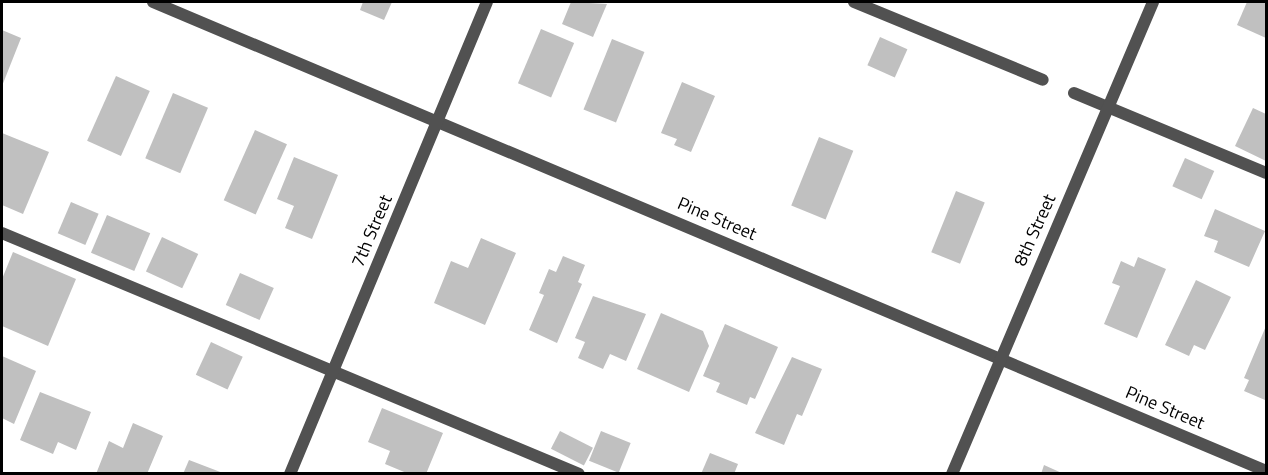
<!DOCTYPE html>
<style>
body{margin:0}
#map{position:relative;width:1268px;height:475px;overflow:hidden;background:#fff;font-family:"Titillium Web",sans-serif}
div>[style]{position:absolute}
.building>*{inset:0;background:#c0c0c0;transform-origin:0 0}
.lane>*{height:12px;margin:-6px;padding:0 6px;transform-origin:6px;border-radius:6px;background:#515151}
.street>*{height:12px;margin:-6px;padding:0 6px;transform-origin:6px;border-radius:6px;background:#515151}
span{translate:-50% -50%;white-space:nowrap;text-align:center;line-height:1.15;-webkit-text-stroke:4.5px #fff;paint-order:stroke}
.street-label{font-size:18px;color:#000}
.frame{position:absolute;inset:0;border:3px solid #000;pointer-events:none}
</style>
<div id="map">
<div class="building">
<div style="clip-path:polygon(363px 2px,392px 2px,384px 20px,360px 10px)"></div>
<div style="clip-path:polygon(571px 2px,607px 4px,593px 37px,562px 24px)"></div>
<div style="clip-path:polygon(1247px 2px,1266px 2px,1266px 38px,1237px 25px)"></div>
<div style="left:541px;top:29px;width:36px;height:59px;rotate:23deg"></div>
<div style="clip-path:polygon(2px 30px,21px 38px,2px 86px)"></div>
<div style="left:880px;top:37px;width:30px;height:31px;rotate:24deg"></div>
<div style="left:612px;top:39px;width:35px;height:76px;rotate:22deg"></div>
<div style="left:116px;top:76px;width:37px;height:71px;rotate:24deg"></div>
<div style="clip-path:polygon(682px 82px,715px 96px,691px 152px,674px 145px,677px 139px,661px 133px)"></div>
<div style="left:173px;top:93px;width:38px;height:71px;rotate:23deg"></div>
<div style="clip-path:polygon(1253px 108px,1266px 114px,1266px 161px,1235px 146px)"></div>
<div style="left:255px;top:130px;width:35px;height:77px;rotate:24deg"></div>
<div style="clip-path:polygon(2px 133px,49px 152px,23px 214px,2px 205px)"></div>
<div style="left:819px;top:137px;width:37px;height:74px;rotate:22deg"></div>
<div style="clip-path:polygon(294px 157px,338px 175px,312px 239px,285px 228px,294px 206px,277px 199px)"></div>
<div style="left:1185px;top:158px;width:32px;height:31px;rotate:24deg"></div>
<div style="left:956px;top:191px;width:31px;height:66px;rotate:22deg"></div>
<div style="left:71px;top:202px;width:30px;height:34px;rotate:23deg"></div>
<div style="clip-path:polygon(1215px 209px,1265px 231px,1249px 267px,1214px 252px,1218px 241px,1204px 236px)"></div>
<div style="left:107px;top:215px;width:47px;height:41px;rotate:23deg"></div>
<div style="left:162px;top:237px;width:40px;height:38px;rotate:25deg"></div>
<div style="clip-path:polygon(481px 238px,516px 253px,485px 325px,434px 303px,451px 261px,468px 268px)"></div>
<div style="clip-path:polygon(13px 252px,76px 279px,48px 346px,2px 326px,2px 279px)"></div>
<div style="clip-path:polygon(563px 256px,585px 265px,578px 282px,582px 284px,557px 343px,529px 330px,544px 295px,539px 293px,549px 269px,556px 272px)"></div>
<div style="clip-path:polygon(1138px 257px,1166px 269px,1137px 338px,1104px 324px,1120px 286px,1112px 283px,1121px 261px,1134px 267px)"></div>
<div style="left:240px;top:273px;width:37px;height:35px;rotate:24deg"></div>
<div style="clip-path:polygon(1196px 280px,1231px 297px,1205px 350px,1194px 345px,1189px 356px,1165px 345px)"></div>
<div style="clip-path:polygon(593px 296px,646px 314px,626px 361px,610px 354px,603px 369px,578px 358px,585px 342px,575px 338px)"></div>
<div style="clip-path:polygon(661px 313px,703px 331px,709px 346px,689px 392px,637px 369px)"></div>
<div style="clip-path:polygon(725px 324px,778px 347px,755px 399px,750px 397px,747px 405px,716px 392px,720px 383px,703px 376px)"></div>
<div style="clip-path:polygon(1266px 326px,1266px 397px,1265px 400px,1244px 391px,1249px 380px,1244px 378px)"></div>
<div style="left:211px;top:342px;width:35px;height:36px;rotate:25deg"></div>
<div style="clip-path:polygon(2px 356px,36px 371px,14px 424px,2px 418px)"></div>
<div style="clip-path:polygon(792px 357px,822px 369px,802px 416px,797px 414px,784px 445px,755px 433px)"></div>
<div style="clip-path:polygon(40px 392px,91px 412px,76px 450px,58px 442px,53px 454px,20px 440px)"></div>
<div style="clip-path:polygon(382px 408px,443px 433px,426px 474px,409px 474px,385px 464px,390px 451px,368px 442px)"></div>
<div style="clip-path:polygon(133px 423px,163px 436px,147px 474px,96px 474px,109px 441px,123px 448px)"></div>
<div style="left:560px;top:431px;width:37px;height:20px;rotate:27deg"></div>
<div style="left:601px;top:431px;width:32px;height:32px;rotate:22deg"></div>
<div style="clip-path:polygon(710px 453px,738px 464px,734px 474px,701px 474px)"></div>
<div style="clip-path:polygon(189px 460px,223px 473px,223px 474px,183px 474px)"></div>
<div style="clip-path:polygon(1044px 465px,1064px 474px,1041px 474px)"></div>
</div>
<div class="lane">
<div style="left:854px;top:2px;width:204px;rotate:22.4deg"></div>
<div style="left:1074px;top:93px;width:208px;rotate:22.6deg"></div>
<div style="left:2px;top:233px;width:625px;rotate:22.67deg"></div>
</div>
<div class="street">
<div style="left:153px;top:2px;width:1208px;rotate:22.85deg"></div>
<div style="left:290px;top:474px;width:511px;rotate:-67.35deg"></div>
<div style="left:952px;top:474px;width:513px;rotate:-66.93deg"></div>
</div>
<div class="street-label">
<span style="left:717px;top:219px;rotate:23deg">Pine Street</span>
<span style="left:1035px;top:230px;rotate:-66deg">8th Street</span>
<span style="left:372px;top:231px;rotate:-67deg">7th Street</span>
<span style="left:1165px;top:408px;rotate:23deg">Pine Street</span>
</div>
<div class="frame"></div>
</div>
